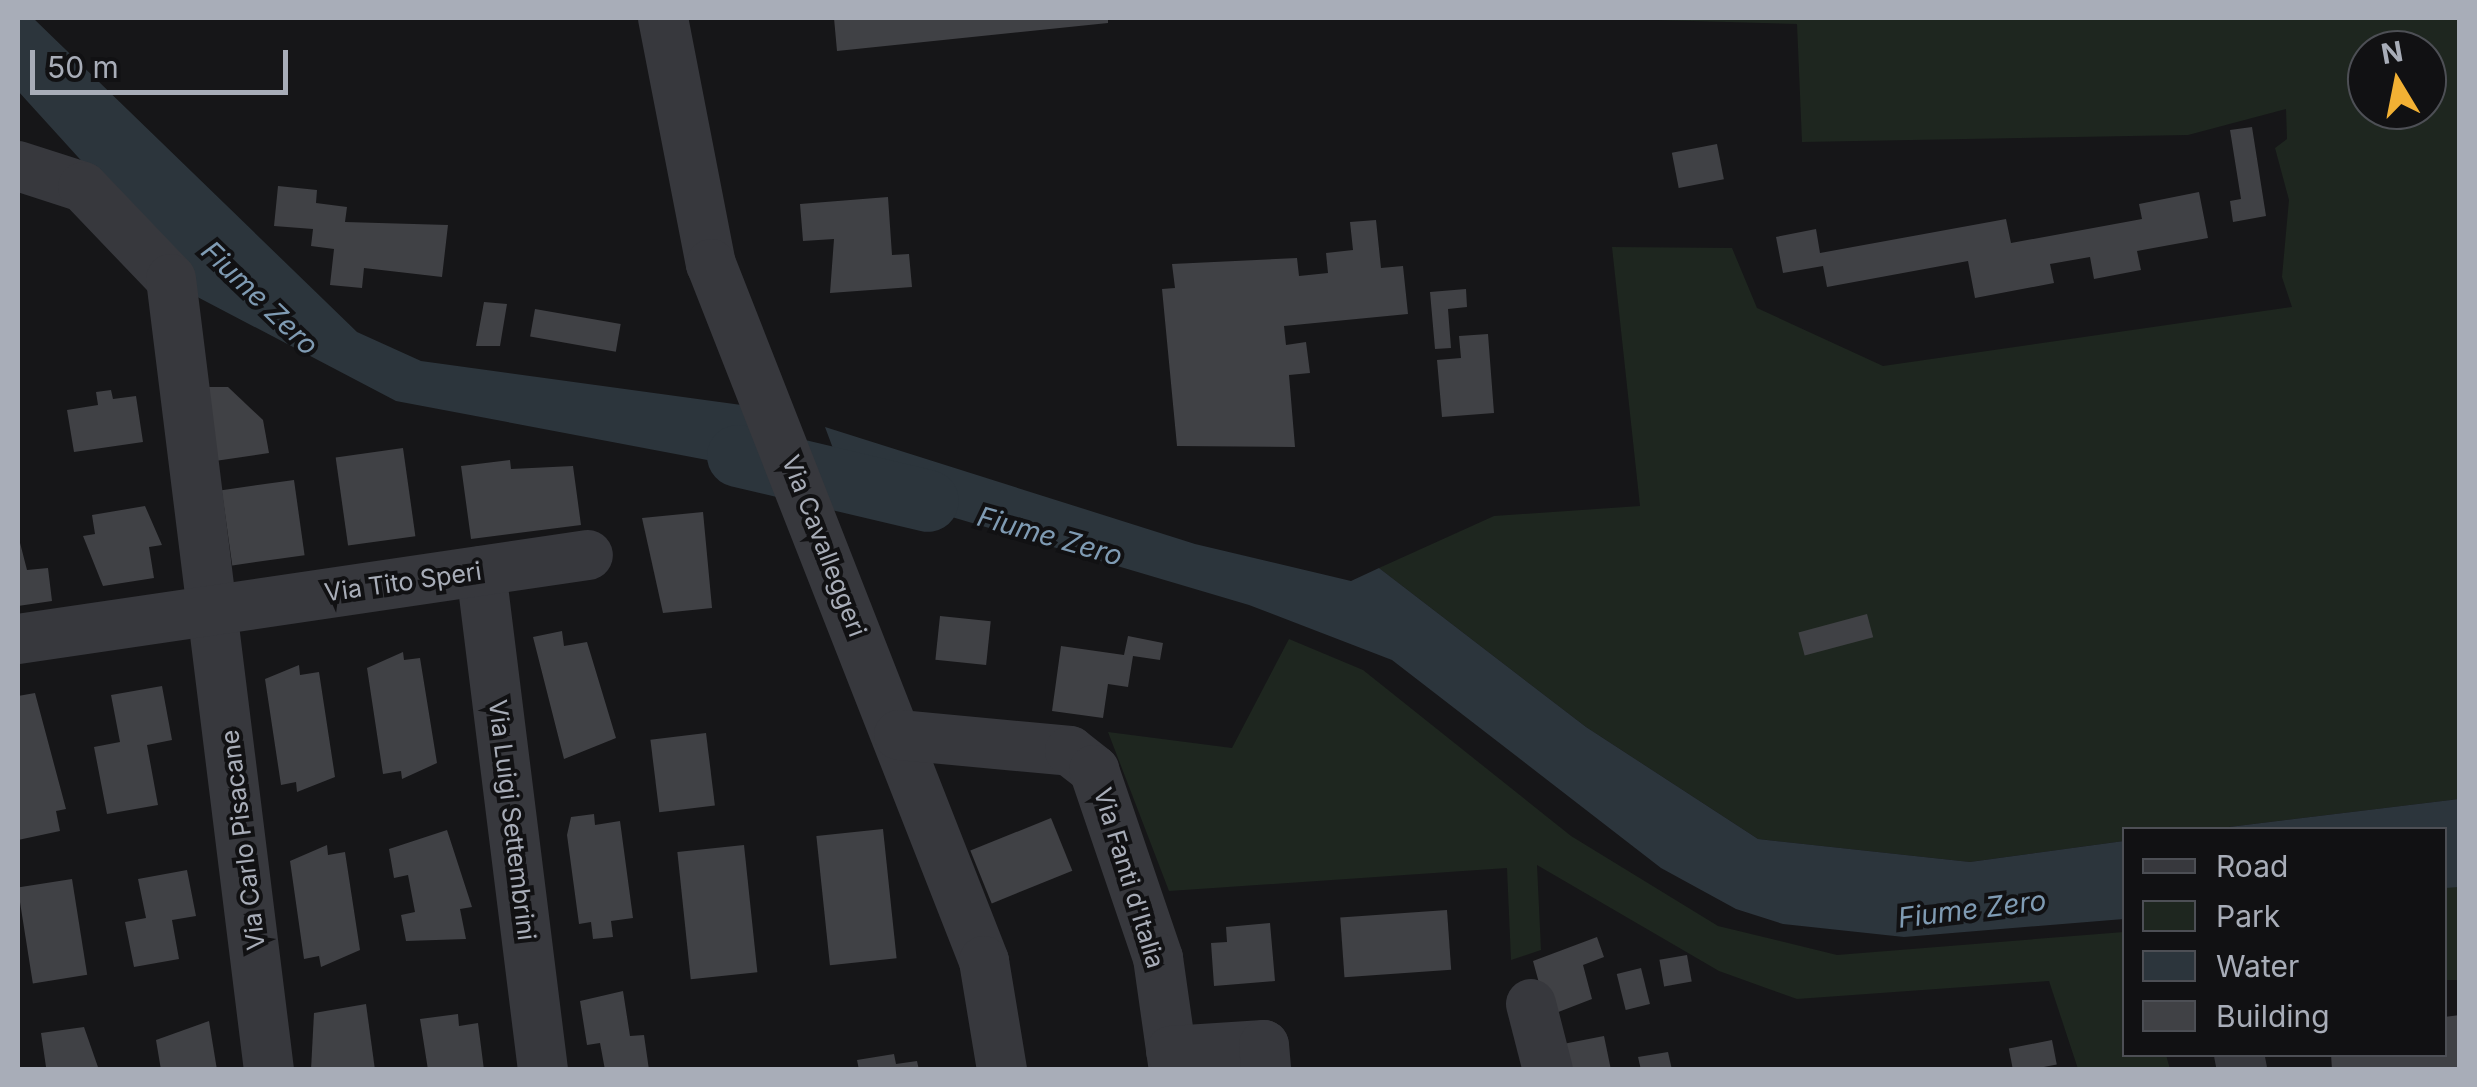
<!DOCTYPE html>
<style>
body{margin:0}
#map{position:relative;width:2477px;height:1087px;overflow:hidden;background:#161618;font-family:Inter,sans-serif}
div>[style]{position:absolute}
.green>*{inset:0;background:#1e261f;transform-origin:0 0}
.water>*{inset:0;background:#2c353c}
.river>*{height:62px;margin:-31px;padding:0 31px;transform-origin:31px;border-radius:31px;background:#2c353c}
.building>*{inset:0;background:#404145;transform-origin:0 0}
.minor>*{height:50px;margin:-25px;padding:0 25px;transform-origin:25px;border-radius:25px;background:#37383d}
span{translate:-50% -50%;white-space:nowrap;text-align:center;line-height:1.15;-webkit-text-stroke:8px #111113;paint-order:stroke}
.street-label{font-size:25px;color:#a8adb8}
.water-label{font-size:28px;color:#7f9bb3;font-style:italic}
.frame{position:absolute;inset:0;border:20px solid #a8adb8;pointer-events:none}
.legend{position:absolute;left:2122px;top:827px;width:325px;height:230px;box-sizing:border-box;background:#111113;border:2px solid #4d4f55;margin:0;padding:12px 18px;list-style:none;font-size:30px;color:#a8adb8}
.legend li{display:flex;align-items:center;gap:20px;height:50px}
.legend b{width:50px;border:2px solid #4d4f55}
.north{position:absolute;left:2347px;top:30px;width:100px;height:100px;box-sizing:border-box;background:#111113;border:2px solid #4d4f55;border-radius:50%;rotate:350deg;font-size:28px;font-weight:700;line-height:40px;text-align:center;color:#a8adb8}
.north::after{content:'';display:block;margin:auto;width:35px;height:45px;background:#f2b134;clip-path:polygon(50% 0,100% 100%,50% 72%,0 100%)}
.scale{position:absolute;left:30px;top:50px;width:258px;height:45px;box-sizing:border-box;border:5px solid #a8adb8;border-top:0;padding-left:12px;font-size:30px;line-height:35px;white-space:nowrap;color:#a8adb8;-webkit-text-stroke:8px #111113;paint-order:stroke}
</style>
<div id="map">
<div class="green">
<div style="clip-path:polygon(evenodd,1586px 18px,2459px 18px,2459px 799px,2213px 829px,2124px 830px,2124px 841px,1970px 862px,1758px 839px,1586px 727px,1379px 568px,1494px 516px,1640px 506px,1612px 247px,1732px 248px,1757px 308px,1883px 366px,2292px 307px,2282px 277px,2289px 200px,2275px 148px,2287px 139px,2286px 109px,2188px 135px,1802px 142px,1797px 24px,1586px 18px,2367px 50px,2427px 50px,2427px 110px,2367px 110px,2367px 50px)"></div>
<div style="clip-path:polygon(1289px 639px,1363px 670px,1571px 836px,1718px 926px,1837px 955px,2124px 932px,2124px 1054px,2166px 1055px,2170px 1069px,2078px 1069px,2049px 981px,1797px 999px,1719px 971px,1537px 865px,1541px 950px,1511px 960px,1507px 868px,1169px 891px,1108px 732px,1232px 748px)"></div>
<div style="left:2459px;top:887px;width:93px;height:14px;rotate:90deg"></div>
</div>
<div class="water">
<div style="clip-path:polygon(18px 18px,33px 18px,357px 332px,421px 361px,756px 407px,776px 473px,396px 401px,186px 291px,156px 243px,18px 91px)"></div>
<div style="clip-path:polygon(825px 427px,1195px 544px,1351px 581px,1379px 568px,1586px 727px,1758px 839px,1970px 862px,2124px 841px,2124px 919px,1904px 937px,1783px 924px,1736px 909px,1661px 868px,1392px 660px,1249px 605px,847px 486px)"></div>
<div style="clip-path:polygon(2459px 799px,2459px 887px,2445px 888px,2444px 830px,2213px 829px)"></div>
</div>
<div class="river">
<div style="left:738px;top:456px;width:195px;rotate:13.3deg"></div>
</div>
<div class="building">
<div style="clip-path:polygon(834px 18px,1108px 18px,1108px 23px,837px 51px)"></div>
<div style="clip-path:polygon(2252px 127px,2266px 216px,2233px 222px,2230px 201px,2241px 199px,2230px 130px)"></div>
<div style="left:1717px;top:144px;width:36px;height:46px;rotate:79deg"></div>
<div style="clip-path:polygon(278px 186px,317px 190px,316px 203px,347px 207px,345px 222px,448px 225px,442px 277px,364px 268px,362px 288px,330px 285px,334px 249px,311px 246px,313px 229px,274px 226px)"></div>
<div style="clip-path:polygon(2199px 192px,2208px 238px,2137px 251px,2141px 270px,2094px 279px,2090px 257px,2050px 264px,2054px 283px,1975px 298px,1968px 261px,1827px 287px,1823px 266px,1783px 273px,1776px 237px,1816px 229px,1820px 253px,2006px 219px,2011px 243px,2142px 219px,2139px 204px)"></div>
<div style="clip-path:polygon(888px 197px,892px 255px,909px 254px,912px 287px,830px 293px,834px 239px,803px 241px,800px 204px)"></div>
<div style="clip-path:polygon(1376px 220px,1381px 268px,1403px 266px,1408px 314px,1284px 326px,1286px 345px,1306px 342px,1310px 373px,1289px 375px,1295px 447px,1177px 446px,1162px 289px,1175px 288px,1172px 264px,1297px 258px,1299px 276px,1328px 273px,1326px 253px,1353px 250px,1350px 222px)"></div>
<div style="clip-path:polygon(1466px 289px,1467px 307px,1448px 309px,1451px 348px,1435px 349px,1430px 292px)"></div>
<div style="clip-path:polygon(484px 302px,507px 304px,500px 346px,476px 346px)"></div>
<div style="left:535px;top:309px;width:87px;height:28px;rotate:10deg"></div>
<div style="clip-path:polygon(1488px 334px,1494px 413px,1442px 417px,1437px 360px,1461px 358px,1459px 336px)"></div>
<div style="clip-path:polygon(204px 387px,228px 387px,263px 420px,269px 453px,215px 461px)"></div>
<div style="clip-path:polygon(111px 390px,113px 399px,136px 396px,143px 442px,74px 452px,67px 410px,98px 405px,96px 392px)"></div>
<div style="left:403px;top:448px;width:89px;height:68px;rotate:82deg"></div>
<div style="clip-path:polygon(510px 460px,511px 469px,573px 466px,581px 525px,471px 539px,461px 466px)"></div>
<div style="left:294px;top:480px;width:76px;height:73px;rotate:82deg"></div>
<div style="clip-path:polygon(145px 506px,162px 545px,149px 547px,154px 578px,103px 586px,83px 536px,95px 534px,92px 515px)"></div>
<div style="clip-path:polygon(703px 512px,712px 608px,663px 613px,642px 518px)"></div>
<div style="clip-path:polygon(18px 535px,27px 570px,48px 568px,52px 601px,18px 606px)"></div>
<div style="left:1867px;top:614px;width:24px;height:71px;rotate:75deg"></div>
<div style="left:940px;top:616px;width:51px;height:44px;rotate:6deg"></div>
<div style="clip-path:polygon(562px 631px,564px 646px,587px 642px,616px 738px,564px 759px,533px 637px)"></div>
<div style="clip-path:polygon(1128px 636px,1163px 643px,1160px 660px,1133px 656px,1128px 687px,1108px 684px,1103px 718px,1052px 711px,1061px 646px,1124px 655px)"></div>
<div style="clip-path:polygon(403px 652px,404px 660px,420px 658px,437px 763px,402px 779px,401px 771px,383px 774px,367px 668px)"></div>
<div style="clip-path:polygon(299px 665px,300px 675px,319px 672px,335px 777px,297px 792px,296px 782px,281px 785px,265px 679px)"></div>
<div style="clip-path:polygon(162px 686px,172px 740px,147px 745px,158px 805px,107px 814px,94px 747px,120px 742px,111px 695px)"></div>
<div style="clip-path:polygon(35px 693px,66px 809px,56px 811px,60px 831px,18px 840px,18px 696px)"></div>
<div style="left:706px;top:733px;width:73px;height:56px;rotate:83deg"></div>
<div style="clip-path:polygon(594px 814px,595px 825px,620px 821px,633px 918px,611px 921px,613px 937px,593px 939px,591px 922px,579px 924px,567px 835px,571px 817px)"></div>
<div style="left:1051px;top:818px;width:57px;height:87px;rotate:68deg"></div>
<div style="left:883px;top:829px;width:130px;height:67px;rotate:84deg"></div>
<div style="clip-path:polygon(447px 830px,472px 907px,460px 909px,466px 939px,406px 941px,401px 915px,415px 912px,408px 875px,394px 878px,389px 849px)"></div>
<div style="clip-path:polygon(327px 845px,328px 855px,345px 852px,360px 950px,321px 967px,319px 956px,304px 959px,290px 861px)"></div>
<div style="left:744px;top:845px;width:128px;height:67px;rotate:84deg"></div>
<div style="clip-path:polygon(187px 870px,196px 916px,172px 920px,179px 959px,134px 967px,125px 922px,146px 918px,138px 879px)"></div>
<div style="left:72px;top:879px;width:97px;height:55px;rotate:81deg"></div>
<div style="left:1447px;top:910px;width:60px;height:107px;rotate:86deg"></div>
<div style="clip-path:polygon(1270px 923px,1275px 981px,1214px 986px,1211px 943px,1227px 942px,1226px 927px)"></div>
<div style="clip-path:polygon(1597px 937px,1604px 957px,1583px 965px,1592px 999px,1548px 1016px,1533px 961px)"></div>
<div style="left:1687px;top:955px;width:27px;height:28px;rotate:80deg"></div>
<div style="left:1641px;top:968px;width:37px;height:25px;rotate:76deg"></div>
<div style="clip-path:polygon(623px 991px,630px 1036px,644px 1035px,649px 1070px,605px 1070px,600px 1043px,587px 1045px,580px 1001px)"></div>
<div style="clip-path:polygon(366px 1004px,375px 1070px,311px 1070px,314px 1013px)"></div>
<div style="clip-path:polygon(458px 1014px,459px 1026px,478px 1023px,484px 1070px,428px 1070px,420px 1019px)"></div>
<div style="clip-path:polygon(2460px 1015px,2460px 1070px,2332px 1070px,2331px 1054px,2444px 1054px,2444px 1017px)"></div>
<div style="clip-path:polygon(209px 1021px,217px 1070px,161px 1070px,156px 1040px)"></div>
<div style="clip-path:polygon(84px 1027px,99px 1070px,46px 1067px,41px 1033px)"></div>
<div style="clip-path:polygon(1604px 1036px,1611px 1070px,1568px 1070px,1563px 1044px)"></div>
<div style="left:2052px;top:1040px;width:25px;height:44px;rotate:79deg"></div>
<div style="clip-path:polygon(1668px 1052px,1672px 1070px,1641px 1070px,1638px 1057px)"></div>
<div style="clip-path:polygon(894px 1054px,896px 1064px,917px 1061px,919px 1070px,859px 1070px,857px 1060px)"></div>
</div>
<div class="minor">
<div style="left:663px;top:18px;width:251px;rotate:79deg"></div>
<div style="left:711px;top:264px;width:749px;rotate:68.61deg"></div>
<div style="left:984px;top:961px;width:110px;rotate:80.6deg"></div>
<div style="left:18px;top:166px;width:68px;rotate:17.9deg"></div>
<div style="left:83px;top:187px;width:127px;rotate:46.3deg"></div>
<div style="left:171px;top:279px;width:797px;rotate:82.94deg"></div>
<div style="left:481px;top:571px;width:503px;rotate:82.92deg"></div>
<div style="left:18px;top:639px;width:576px;rotate:-8.38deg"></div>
<div style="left:899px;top:735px;width:172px;rotate:5.3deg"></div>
<div style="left:1070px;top:751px;width:31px;rotate:38deg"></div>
<div style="left:1094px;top:770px;width:199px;rotate:71.2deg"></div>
<div style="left:1158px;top:958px;width:113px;rotate:81.9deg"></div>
<div style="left:1531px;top:1004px;width:68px;rotate:75.6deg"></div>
<div style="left:1171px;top:1051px;width:93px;rotate:-3.7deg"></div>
<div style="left:1264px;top:1045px;width:25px;rotate:85deg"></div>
<div style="left:2239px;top:1054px;width:16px;rotate:79deg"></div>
</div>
<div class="street-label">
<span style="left:824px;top:546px;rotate:69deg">Via Cavalleggeri</span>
<span style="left:403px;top:582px;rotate:-8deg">Via Tito Speri</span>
<span style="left:512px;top:820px;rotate:83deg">Via Luigi Settembrini</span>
<span style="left:243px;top:840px;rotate:-97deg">Via Carlo Pisacane</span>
<span style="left:1129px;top:878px;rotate:73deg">Via Fanti d'Italia</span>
</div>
<div class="water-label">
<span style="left:260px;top:298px;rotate:44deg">Fiume Zero</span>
<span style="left:1050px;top:536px;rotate:16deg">Fiume Zero</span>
<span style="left:1972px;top:909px;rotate:-7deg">Fiume Zero</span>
</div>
<div class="frame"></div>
<ul class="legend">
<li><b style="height:12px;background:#37383d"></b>Road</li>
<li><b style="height:28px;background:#1e261f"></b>Park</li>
<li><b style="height:28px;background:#2c353c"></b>Water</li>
<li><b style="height:28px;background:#404145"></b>Building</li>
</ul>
<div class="north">N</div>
<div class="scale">50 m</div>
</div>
